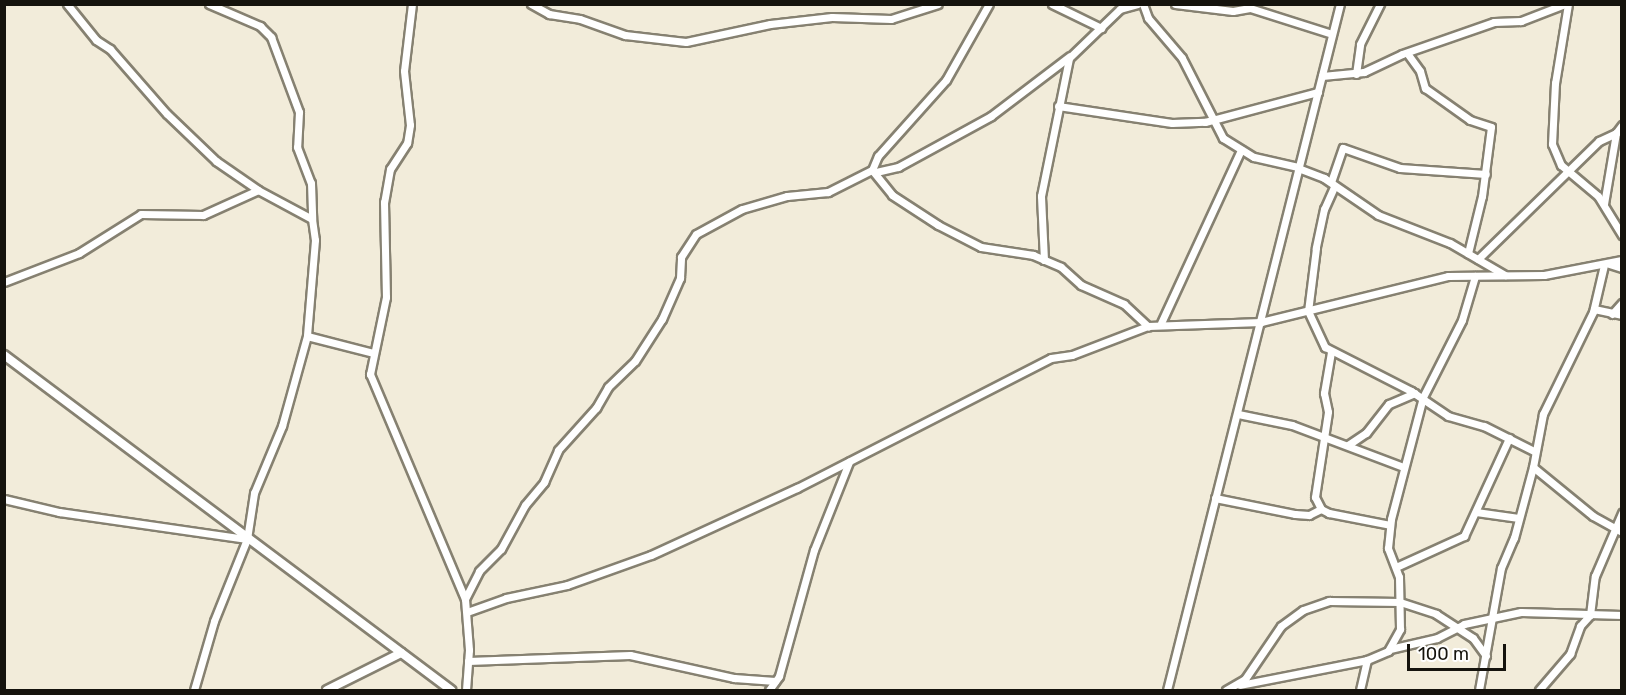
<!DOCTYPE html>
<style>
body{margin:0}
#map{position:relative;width:1626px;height:695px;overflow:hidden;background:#f2ecda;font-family:Rubik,sans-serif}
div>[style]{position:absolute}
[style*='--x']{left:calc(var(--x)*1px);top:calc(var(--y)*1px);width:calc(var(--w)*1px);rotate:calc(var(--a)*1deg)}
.roads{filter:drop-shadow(2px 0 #868171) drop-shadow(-2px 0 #868171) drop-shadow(0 2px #868171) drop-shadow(0 -2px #868171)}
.minor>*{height:7px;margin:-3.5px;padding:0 3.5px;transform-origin:3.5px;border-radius:3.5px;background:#fff}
.tertiary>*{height:8px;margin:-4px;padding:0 4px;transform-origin:4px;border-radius:4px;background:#fff}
span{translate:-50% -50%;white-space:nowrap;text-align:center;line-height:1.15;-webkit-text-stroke:5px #fff;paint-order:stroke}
.frame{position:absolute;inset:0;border:6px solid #15130d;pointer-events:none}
.scale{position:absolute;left:1407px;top:644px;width:99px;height:27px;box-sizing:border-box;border:3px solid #15130d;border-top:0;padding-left:8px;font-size:18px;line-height:21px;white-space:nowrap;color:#15130d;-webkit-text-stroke:4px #fff;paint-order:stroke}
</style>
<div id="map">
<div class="roads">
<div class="minor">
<div style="--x:67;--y:4;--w:46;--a:51.1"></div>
<div style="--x:96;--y:40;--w:17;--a:33"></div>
<div style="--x:110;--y:49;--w:86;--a:48.8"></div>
<div style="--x:167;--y:114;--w:68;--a:43.8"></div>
<div style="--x:216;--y:161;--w:51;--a:34.6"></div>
<div style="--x:258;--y:190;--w:61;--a:28.2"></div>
<div style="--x:312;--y:219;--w:21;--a:82"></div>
<div style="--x:315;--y:240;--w:96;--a:94.8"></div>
<div style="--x:307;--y:336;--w:68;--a:14.4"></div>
<div style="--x:209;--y:4;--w:56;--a:23.3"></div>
<div style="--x:260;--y:26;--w:16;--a:45"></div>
<div style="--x:271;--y:37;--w:80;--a:69.5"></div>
<div style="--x:299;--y:112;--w:35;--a:93"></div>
<div style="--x:297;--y:147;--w:39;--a:69"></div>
<div style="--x:311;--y:183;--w:36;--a:88"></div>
<div style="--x:412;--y:4;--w:67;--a:96.8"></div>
<div style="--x:404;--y:71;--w:54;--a:83.7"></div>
<div style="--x:410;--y:125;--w:18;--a:99"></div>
<div style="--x:407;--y:143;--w:31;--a:123"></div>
<div style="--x:390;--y:169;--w:34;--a:100"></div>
<div style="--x:384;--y:202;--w:95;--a:88.8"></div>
<div style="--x:386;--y:297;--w:79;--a:101.7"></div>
<div style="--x:370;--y:374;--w:244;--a:67.1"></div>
<div style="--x:465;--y:599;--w:51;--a:85.5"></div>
<div style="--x:469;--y:650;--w:40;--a:94.3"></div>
<div style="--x:531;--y:4;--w:21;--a:29"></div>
<div style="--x:549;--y:14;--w:31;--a:9"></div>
<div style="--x:580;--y:19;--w:48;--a:19.6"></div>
<div style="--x:625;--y:35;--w:61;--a:6.5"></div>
<div style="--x:686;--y:42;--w:86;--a:-12.1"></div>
<div style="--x:770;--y:24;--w:62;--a:-6.4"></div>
<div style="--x:832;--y:17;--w:59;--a:1.9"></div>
<div style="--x:891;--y:19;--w:49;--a:-17.7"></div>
<div style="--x:1052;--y:4;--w:55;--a:26.1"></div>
<div style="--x:1143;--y:4;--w:15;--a:70"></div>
<div style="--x:1148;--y:18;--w:52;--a:49.6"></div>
<div style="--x:1182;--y:58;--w:90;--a:62.9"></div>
<div style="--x:1223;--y:138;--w:36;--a:32"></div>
<div style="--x:1254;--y:157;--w:45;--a:12.8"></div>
<div style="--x:1175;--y:4;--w:58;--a:6.9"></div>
<div style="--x:1233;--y:11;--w:17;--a:-10"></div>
<div style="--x:1250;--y:8;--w:86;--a:17.6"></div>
<div style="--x:1568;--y:4;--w:80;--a:99.3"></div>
<div style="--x:1555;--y:83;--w:61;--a:92.8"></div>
<div style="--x:1552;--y:144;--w:23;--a:67"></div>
<div style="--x:1561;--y:165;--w:48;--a:40"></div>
<div style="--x:1598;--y:196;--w:46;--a:58.4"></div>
<div style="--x:1407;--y:53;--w:22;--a:54"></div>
<div style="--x:1420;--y:71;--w:18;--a:74"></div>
<div style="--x:1425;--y:88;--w:55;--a:35.4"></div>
<div style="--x:1470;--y:120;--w:22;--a:18"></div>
<div style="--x:1491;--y:127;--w:70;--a:97.4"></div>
<div style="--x:1482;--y:196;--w:59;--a:103.8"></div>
<div style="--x:1356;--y:74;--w:30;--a:-82"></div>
<div style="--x:1360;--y:44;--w:45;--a:-63.4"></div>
<div style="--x:1322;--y:76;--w:42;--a:-5.4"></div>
<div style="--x:1364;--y:72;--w:42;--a:-25.3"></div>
<div style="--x:1402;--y:54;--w:97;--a:-19.2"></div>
<div style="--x:1494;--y:22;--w:27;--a:-2"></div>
<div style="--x:1521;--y:21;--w:47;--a:-21.1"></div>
<div style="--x:1058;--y:106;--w:115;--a:8.5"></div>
<div style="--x:1172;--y:123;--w:33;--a:-2"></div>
<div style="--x:1205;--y:122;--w:117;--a:-14.9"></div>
<div style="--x:1298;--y:168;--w:28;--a:21"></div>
<div style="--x:1324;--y:178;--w:65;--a:34.4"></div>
<div style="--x:1378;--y:215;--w:77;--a:21.3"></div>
<div style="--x:1450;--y:243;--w:64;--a:30.2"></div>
<div style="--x:872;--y:170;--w:32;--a:51"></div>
<div style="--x:892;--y:195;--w:55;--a:33.1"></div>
<div style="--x:938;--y:225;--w:48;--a:27.1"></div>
<div style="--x:981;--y:247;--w:53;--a:8.7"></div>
<div style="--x:1033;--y:255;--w:30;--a:23"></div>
<div style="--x:1061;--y:267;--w:27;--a:42"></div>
<div style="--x:1081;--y:285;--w:47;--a:23.8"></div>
<div style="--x:1124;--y:304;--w:33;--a:43"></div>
<div style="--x:872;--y:170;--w:15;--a:-67"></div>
<div style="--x:878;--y:156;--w:102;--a:-48.2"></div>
<div style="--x:946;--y:80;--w:87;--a:-60.5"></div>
<div style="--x:876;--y:172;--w:23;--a:-13"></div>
<div style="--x:898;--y:167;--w:106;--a:-28.7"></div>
<div style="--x:991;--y:116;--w:99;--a:-37.2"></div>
<div style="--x:1331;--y:182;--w:36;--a:-71"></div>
<div style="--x:1343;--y:148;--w:60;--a:19.3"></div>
<div style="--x:1400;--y:168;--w:86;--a:4"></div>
<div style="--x:1334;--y:187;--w:24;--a:114"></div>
<div style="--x:1324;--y:209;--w:40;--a:102"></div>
<div style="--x:1316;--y:248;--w:64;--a:97.2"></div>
<div style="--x:1308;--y:311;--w:40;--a:65"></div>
<div style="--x:1325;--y:347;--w:97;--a:27.1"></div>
<div style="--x:1411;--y:391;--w:45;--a:34"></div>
<div style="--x:1448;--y:416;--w:37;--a:16"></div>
<div style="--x:1484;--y:426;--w:56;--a:26.6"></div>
<div style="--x:1604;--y:204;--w:72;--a:-80.4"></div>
<div style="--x:1478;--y:259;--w:169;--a:-44.3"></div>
<div style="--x:1599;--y:141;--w:19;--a:-25"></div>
<div style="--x:1616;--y:133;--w:10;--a:-53"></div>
<div style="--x:1044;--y:260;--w:64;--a:-92.7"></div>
<div style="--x:1041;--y:196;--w:141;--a:-78.5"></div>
<div style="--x:1069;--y:58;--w:71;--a:-43.9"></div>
<div style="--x:1120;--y:9;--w:18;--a:-16"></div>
<div style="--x:1609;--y:264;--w:14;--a:17"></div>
<div style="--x:1604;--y:265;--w:48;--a:103.2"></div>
<div style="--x:1593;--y:312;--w:114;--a:116.1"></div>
<div style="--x:1543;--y:414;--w:54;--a:100.7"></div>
<div style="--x:1533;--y:467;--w:77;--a:39.2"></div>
<div style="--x:1593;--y:516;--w:33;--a:29"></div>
<div style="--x:4;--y:282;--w:80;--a:-21.1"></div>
<div style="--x:79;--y:253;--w:73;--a:-32.2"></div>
<div style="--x:141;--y:214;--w:62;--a:0.9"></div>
<div style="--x:203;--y:215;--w:60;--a:-24.4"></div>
<div style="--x:1594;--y:309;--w:29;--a:12"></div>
<div style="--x:1612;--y:314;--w:15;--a:-48"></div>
<div style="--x:1161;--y:323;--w:191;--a:-65.2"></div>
<div style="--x:1331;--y:352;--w:42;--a:99.7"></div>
<div style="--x:1324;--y:393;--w:19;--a:78"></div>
<div style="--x:1328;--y:412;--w:86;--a:98.7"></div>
<div style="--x:1315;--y:497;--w:13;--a:63"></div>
<div style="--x:1321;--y:509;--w:9;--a:27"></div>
<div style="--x:1329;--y:513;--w:62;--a:11.1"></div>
<div style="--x:1238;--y:414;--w:55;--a:11.5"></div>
<div style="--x:1292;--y:425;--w:119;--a:20.7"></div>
<div style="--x:1348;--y:445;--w:22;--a:-34"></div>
<div style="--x:1366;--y:433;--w:37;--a:-52"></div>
<div style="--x:1389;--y:404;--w:28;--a:-23"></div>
<div style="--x:1215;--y:498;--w:82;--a:11.3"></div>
<div style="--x:1295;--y:514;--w:14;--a:4"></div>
<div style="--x:1309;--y:515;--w:13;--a:-27"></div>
<div style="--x:4;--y:499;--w:57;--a:13.3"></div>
<div style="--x:59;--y:512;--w:190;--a:8.2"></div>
<div style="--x:1476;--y:512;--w:43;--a:7.9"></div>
<div style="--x:1396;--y:567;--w:75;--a:-24.5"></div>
<div style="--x:1464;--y:536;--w:108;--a:-65.3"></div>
<div style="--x:465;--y:599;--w:31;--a:-63"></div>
<div style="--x:479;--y:571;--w:31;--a:-45"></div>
<div style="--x:501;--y:549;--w:50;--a:-61.4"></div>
<div style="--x:525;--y:505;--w:30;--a:-50"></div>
<div style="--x:544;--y:482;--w:35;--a:-66"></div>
<div style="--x:558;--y:450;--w:57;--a:-47.9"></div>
<div style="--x:596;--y:408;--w:24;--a:-60"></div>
<div style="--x:608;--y:387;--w:37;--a:-44"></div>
<div style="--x:635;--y:361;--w:50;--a:-57.3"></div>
<div style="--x:662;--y:319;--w:45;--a:-66.3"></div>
<div style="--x:680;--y:278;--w:21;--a:-87"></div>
<div style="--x:681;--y:257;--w:27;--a:-57"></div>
<div style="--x:696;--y:234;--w:52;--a:-28.5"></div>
<div style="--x:742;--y:209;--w:47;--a:-16.1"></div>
<div style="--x:787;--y:196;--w:41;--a:-5.6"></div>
<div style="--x:828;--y:192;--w:49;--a:-26.6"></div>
<div style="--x:467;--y:612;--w:41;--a:-19.7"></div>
<div style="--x:506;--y:598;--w:62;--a:-12"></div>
<div style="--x:567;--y:585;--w:89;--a:-19.7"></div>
<div style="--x:651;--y:555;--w:161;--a:-24.7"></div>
<div style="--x:797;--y:488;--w:285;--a:-27.1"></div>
<div style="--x:1051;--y:358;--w:21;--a:-8"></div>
<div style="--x:1072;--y:355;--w:81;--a:-20.9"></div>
<div style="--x:1148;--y:326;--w:113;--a:-2"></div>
<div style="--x:1261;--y:322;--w:193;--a:-13.8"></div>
<div style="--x:1448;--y:276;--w:96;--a:-0.6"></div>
<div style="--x:1544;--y:275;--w:79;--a:-10.9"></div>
<div style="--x:1390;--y:649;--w:48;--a:-13.2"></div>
<div style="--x:1437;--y:638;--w:30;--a:-27"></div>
<div style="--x:1464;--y:624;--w:58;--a:-11.9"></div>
<div style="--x:1521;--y:612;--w:101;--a:1.7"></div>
<div style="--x:468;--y:661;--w:162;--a:-2.1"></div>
<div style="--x:630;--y:655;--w:107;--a:12.5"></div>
<div style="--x:734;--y:678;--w:41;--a:4.2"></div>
<div style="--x:1240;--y:685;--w:129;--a:-11.1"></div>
<div style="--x:194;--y:690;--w:72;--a:-73.8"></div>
<div style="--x:214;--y:621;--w:88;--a:-68.1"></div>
<div style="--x:247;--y:539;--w:47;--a:-81.3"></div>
<div style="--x:254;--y:493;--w:73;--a:-67.3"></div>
<div style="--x:282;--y:426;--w:93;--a:-74.5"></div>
<div style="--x:769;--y:690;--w:17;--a:-54"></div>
<div style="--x:779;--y:676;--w:131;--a:-74.5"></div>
<div style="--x:814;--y:550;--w:95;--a:-68.3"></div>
<div style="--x:1167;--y:690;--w:707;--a:-75.85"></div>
<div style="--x:1226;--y:690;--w:22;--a:-30"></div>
<div style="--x:1245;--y:679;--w:64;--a:-55.8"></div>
<div style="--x:1281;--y:626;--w:27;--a:-36"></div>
<div style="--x:1303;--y:610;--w:28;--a:-19"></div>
<div style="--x:1329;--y:601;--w:71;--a:0.8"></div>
<div style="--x:1400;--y:602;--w:38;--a:18"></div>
<div style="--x:1436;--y:614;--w:44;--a:33"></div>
<div style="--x:1473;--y:638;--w:22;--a:54"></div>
<div style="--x:1360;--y:690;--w:31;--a:-77"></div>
<div style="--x:1367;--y:660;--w:23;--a:-23"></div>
<div style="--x:1388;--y:651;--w:25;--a:-61"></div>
<div style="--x:1400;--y:629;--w:52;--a:-91.1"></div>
<div style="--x:1399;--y:577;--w:31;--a:-111"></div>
<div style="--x:1388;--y:548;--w:29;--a:-84"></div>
<div style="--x:1391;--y:519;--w:126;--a:-75.3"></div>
<div style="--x:1423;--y:397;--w:86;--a:-63.1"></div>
<div style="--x:1462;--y:320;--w:46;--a:-73.5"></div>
<div style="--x:1479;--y:690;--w:124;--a:-79.8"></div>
<div style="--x:1501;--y:568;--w:33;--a:-67"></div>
<div style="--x:1514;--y:538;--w:73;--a:-75"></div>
<div style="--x:1539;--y:690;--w:48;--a:-49.3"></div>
<div style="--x:1570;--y:654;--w:30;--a:-70"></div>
<div style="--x:1580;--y:626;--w:15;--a:-48"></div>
<div style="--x:1590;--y:615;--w:39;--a:-83"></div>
<div style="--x:1595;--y:576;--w:69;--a:-66.8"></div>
</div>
<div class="tertiary">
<div style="--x:4;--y:355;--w:559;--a:36.85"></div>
<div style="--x:327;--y:690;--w:83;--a:-26.6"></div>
</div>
</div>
<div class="frame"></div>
<div class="scale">100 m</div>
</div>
